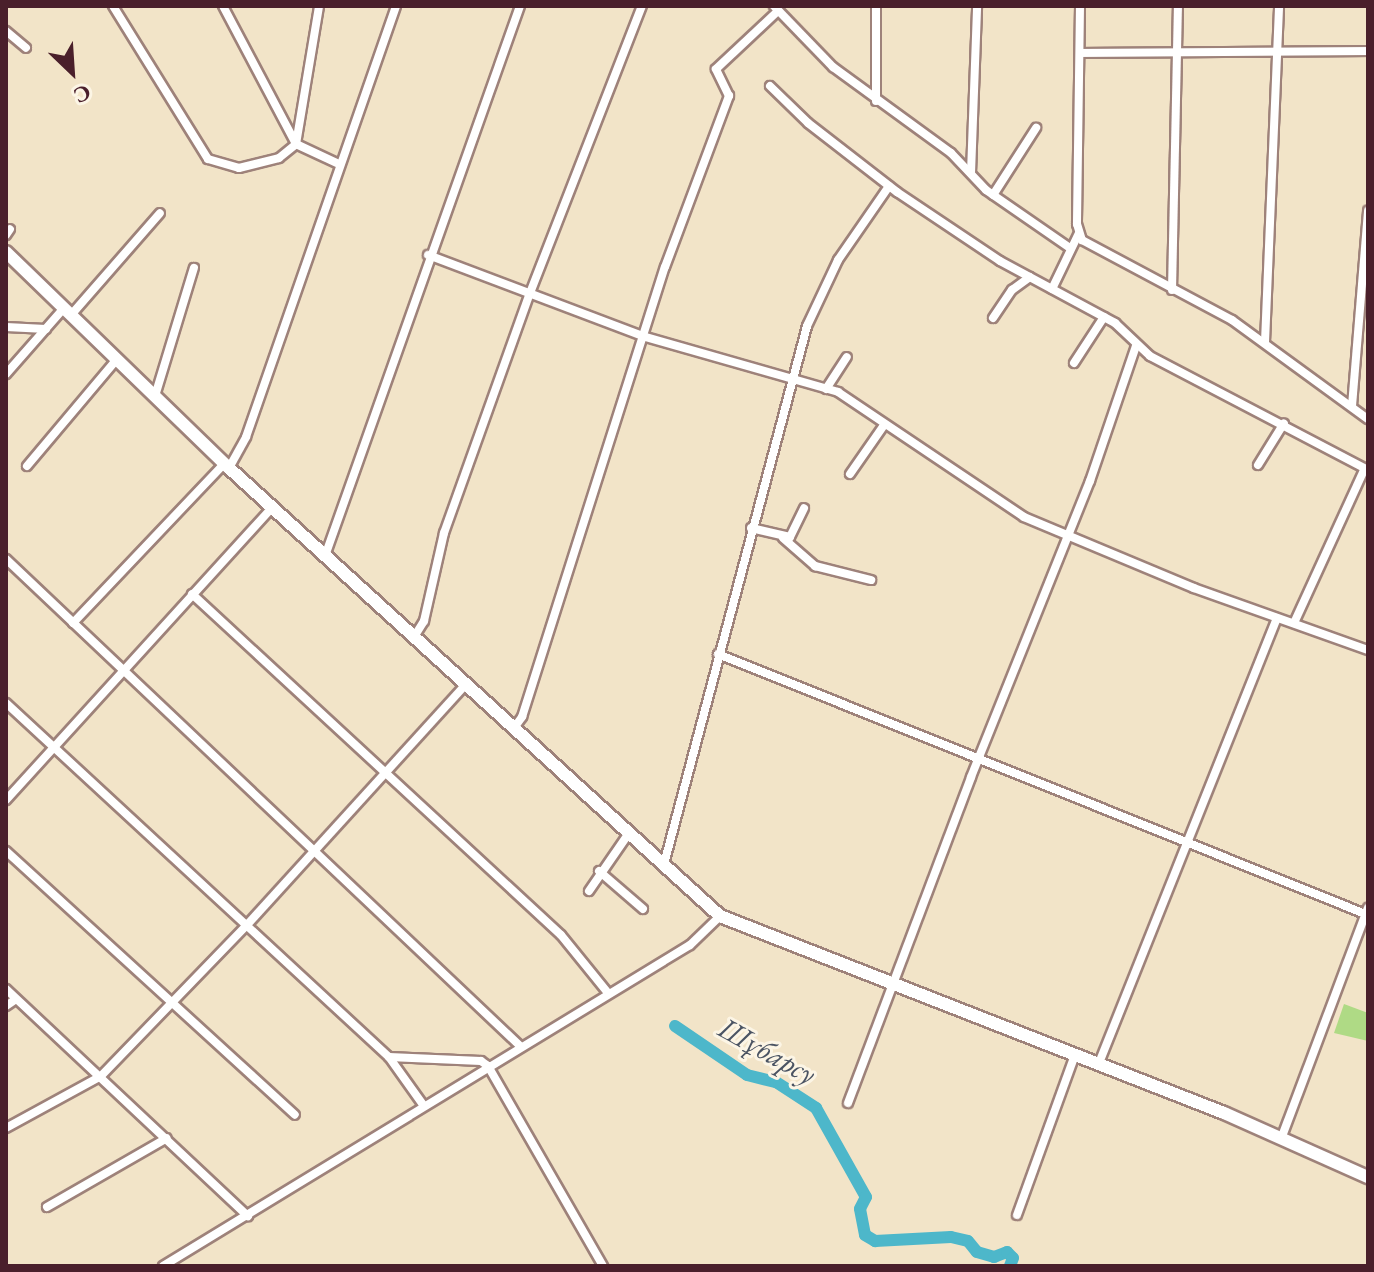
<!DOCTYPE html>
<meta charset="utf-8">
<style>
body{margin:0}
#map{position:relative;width:1374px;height:1272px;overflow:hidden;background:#f2e4c8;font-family:"EB Garamond",serif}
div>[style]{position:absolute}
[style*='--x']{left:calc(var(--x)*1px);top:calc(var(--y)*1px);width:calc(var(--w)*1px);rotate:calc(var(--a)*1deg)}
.green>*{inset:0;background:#afda85}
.river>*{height:12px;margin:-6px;padding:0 6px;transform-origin:6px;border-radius:6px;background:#4db7ca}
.roads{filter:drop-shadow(2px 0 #9e827a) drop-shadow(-2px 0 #9e827a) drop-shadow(0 2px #9e827a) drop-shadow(0 -2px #9e827a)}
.street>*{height:8px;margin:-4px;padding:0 4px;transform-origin:4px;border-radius:4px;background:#fff}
.secondary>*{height:12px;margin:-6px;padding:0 6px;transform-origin:6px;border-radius:6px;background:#fff}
span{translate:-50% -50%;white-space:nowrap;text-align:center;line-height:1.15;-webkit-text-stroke:6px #fcf5e5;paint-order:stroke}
.water-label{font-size:30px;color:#4b5463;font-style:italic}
.frame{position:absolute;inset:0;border:8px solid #4a1f2b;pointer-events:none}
.north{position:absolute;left:32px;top:32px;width:80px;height:80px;-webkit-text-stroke:6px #fcf5e5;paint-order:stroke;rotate:155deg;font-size:22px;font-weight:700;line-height:32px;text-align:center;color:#4a1f2b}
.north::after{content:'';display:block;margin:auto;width:28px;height:36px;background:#4a1f2b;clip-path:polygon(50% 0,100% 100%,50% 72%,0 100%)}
</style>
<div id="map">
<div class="green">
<div style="clip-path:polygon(1344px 1004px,1368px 1013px,1368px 1041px,1334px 1033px)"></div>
</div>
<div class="river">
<div style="--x:675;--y:1026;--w:87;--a:34.2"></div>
<div style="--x:747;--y:1075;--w:30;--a:14"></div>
<div style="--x:776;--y:1082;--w:48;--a:33"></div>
<div style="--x:816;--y:1108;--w:102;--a:60.7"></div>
<div style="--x:866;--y:1197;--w:13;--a:117"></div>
<div style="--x:860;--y:1209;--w:26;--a:79"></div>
<div style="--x:865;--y:1235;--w:12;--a:31"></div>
<div style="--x:875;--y:1241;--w:76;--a:-3"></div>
<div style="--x:951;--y:1237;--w:17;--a:13"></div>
<div style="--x:968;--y:1241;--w:14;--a:51"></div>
<div style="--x:977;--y:1252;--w:18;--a:16"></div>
<div style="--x:994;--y:1257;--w:14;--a:-21"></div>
<div style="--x:1007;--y:1252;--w:8;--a:45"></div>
<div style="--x:1013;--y:1258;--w:9;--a:111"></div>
</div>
<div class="roads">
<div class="street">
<div style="--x:113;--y:6;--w:180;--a:58.2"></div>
<div style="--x:208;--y:159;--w:32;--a:16"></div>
<div style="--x:239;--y:168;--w:41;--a:-14"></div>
<div style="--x:279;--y:158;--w:22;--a:-39"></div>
<div style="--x:296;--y:144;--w:140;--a:-80.5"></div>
<div style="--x:223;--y:6;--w:156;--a:62.1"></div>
<div style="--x:296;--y:144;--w:47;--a:24.9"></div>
<div style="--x:774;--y:6;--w:85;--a:46"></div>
<div style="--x:833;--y:67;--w:146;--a:36.1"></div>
<div style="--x:951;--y:153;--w:51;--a:46.6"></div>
<div style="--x:986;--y:190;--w:102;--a:34.6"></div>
<div style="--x:1080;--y:6;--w:218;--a:90.8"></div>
<div style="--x:1077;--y:224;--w:17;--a:73"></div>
<div style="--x:1082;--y:240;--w:170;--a:28.1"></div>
<div style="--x:1232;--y:320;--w:168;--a:36.1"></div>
<div style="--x:6;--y:31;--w:26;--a:40"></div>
<div style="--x:1080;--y:53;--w:288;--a:-0.4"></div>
<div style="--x:770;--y:86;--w:53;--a:44.2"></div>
<div style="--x:808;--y:123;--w:113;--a:37.8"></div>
<div style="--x:897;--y:192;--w:124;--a:33.8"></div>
<div style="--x:1000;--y:261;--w:131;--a:28.3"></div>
<div style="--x:1115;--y:323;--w:48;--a:43.3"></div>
<div style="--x:1150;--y:356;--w:246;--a:27.6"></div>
<div style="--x:876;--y:101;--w:95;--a:-90"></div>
<div style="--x:971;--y:173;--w:167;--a:-87.9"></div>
<div style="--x:993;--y:195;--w:80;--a:-57.3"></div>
<div style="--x:6;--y:235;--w:7;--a:-56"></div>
<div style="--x:428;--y:255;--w:229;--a:20.7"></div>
<div style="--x:642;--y:336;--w:204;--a:15.9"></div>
<div style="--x:838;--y:392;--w:224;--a:33.9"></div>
<div style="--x:1024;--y:517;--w:184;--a:22.7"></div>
<div style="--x:1194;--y:588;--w:185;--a:19.6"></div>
<div style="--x:1052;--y:289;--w:62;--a:-64.3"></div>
<div style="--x:1172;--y:290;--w:284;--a:-88.8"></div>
<div style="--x:71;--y:315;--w:135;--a:-48.9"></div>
<div style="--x:993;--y:318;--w:34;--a:-56"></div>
<div style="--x:1012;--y:290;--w:22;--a:-36"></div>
<div style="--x:6;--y:327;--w:40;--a:2.9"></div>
<div style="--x:1265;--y:342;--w:336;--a:-87.6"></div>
<div style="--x:1074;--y:363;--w:55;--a:-56.9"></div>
<div style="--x:6;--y:374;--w:88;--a:-48.7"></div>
<div style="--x:826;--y:389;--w:38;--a:-57"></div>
<div style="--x:155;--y:396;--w:134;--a:-73.1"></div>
<div style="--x:1352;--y:406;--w:196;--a:-85.3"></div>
<div style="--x:1258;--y:465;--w:49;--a:-58.2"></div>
<div style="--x:27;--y:466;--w:140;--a:-49.9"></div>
<div style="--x:229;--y:468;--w:35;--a:-61"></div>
<div style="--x:246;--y:437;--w:456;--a:-70.8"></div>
<div style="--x:850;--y:474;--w:60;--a:-55.2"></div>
<div style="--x:751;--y:528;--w:40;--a:13"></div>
<div style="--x:790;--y:537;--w:32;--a:-64"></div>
<div style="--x:783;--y:538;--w:43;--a:41.2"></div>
<div style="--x:815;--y:566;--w:58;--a:14"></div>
<div style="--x:325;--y:556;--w:584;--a:-70.48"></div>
<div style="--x:6;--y:559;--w:708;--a:43.45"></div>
<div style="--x:192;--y:594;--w:502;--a:42.74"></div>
<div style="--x:561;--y:935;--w:75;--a:51"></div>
<div style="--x:73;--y:623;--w:221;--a:-46.5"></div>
<div style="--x:1294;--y:623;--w:168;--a:-65.4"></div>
<div style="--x:414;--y:637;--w:19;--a:-58"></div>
<div style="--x:424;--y:621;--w:90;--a:-77.2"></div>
<div style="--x:444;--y:533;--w:255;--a:-70.3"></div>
<div style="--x:530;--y:293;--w:308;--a:-68.7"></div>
<div style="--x:718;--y:654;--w:700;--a:21.88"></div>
<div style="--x:6;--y:703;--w:522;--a:42.75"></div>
<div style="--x:389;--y:1057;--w:60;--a:54.5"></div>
<div style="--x:514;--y:728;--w:14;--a:-54"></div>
<div style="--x:522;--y:717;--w:472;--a:-72.4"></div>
<div style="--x:665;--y:267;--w:183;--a:-69.5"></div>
<div style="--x:729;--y:96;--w:30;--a:-116"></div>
<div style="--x:716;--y:69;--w:85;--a:-43.1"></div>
<div style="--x:6;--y:800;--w:396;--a:-47.7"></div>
<div style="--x:6;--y:851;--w:391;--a:42.4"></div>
<div style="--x:664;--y:864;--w:557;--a:-75.11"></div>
<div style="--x:807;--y:326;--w:73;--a:-64.8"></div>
<div style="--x:838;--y:260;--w:90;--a:-55.4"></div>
<div style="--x:599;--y:871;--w:58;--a:40.8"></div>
<div style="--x:589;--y:891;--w:70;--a:-55.4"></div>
<div style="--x:6;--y:989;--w:332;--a:43.2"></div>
<div style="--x:6;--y:1006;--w:12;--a:-35"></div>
<div style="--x:389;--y:1057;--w:92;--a:2.5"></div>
<div style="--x:481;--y:1061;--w:9;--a:36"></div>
<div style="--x:488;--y:1066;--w:231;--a:60.1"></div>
<div style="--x:1099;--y:1063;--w:479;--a:-68.2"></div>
<div style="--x:848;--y:1103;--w:348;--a:-69.3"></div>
<div style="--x:971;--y:777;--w:319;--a:-68.1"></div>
<div style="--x:1090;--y:481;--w:143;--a:-71.2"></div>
<div style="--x:6;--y:1128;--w:108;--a:-28.7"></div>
<div style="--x:101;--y:1076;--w:209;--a:-46"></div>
<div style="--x:246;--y:926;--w:326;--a:-47.7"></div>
<div style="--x:1281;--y:1139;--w:247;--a:-69.4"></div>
<div style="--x:47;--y:1207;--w:138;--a:-29.9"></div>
<div style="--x:1017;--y:1215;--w:170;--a:-70.1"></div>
<div style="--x:163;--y:1266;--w:617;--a:-31.35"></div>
<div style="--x:690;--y:945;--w:42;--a:-44"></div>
</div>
<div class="secondary">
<div style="--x:6;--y:252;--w:310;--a:44.1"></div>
<div style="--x:229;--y:468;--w:665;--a:42.38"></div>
<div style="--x:720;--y:916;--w:541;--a:21.35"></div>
<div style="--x:1224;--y:1113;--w:158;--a:24"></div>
</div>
</div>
<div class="water-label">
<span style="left:767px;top:1051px;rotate:29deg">Шұбарсу</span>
</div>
<div class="frame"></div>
<div class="north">С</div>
</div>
